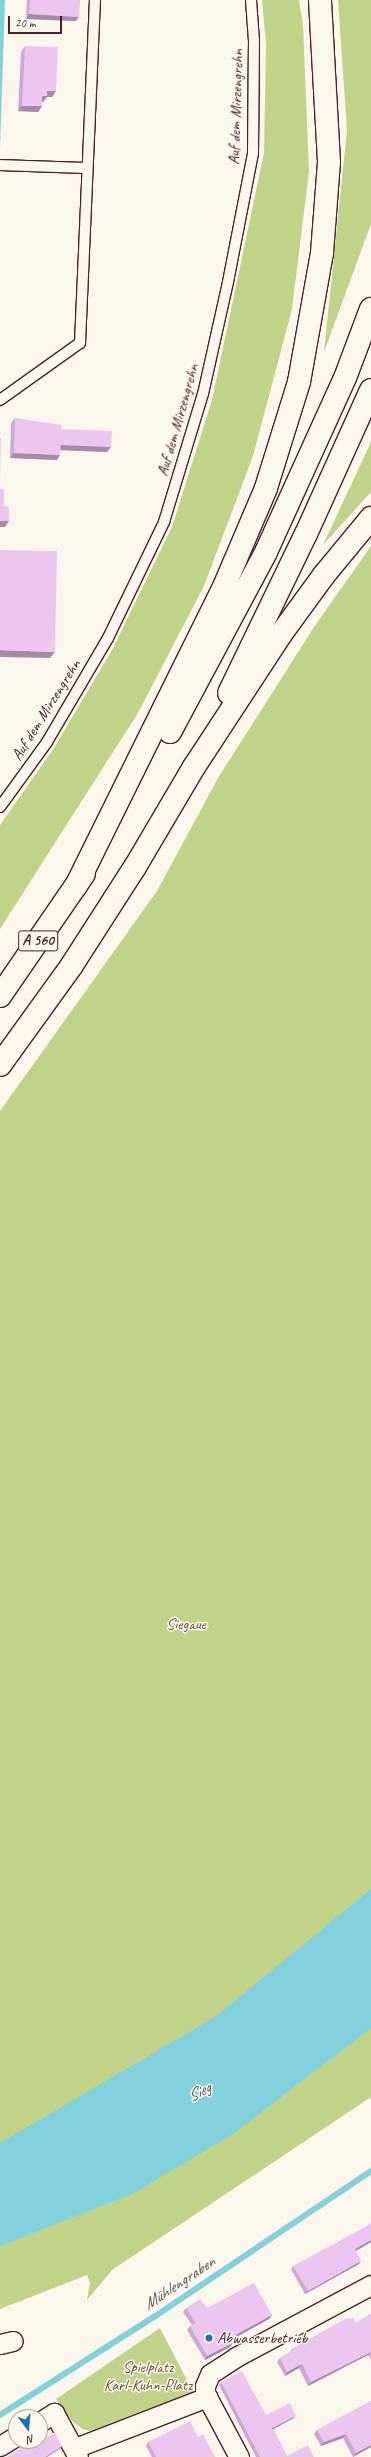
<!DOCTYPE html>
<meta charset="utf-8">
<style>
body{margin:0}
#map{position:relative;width:371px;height:2457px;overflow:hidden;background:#fbf7ec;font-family:Caveat,sans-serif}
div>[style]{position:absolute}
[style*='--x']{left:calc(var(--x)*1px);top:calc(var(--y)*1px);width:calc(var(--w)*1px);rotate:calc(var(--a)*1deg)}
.green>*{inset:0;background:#c0d389}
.water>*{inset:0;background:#81d2dc}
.stream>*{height:5.5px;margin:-2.75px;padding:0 2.75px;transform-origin:2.75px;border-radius:2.75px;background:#81d2dc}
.roads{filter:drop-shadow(1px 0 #4a1f2b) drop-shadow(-1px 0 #4a1f2b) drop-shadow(0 1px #4a1f2b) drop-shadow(0 -1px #4a1f2b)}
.service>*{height:10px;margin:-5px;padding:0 5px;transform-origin:5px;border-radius:5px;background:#fbf7ec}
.minor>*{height:19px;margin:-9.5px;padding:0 9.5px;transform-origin:9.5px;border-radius:9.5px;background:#fbf7ec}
.motorway>*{height:22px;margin:-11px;padding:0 11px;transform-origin:11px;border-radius:11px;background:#fbf7ec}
.wall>*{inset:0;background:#cbaace}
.shaded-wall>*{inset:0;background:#a58ba8}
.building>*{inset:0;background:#ecc6f0}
.dots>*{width:11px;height:11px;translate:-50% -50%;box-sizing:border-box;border:2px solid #fbf7ec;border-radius:50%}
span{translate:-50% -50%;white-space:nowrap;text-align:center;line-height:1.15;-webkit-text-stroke:3px #fbf7ec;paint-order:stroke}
.shield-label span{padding:1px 3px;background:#fbf7ec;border:1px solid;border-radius:3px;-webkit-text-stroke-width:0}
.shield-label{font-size:15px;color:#4a1f2b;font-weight:700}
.street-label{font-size:16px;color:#4a1f2b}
.park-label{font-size:16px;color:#684c42}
.poi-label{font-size:16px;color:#4a1f2b}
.left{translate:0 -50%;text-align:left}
.water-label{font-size:17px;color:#5a5560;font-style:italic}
.north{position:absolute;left:8px;top:2409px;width:40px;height:40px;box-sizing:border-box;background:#fbf7ec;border:1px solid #b4a19f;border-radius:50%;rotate:164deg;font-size:11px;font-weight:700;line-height:16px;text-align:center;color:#4a1f2b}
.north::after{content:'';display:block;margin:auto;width:14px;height:18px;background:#1f6fb2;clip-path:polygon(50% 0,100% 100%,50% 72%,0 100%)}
.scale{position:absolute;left:8px;top:16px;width:54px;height:18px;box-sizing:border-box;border:2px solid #4a1f2b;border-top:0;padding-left:5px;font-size:12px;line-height:14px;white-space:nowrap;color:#4a1f2b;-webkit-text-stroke:3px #fbf7ec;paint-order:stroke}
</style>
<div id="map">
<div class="green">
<div style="clip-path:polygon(262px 0,299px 0,303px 25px,309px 171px,292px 309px,253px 456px,204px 586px,138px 713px,0 929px,0 825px,54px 748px,112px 650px,172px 527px,212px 400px,264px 153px,266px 44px)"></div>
<div style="clip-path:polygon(338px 0,371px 0,371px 224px,324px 352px,347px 130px)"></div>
<div style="clip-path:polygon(371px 442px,371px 492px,323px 545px)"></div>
<div style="clip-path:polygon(371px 546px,371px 2097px,112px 2270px,87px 2300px,90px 2283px,87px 2275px,0 2309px,0 1111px,157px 891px,218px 778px,314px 627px)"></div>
<div style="clip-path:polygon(160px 2328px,193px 2392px,90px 2431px,83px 2429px,72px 2421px,56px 2399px)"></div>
</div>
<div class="water">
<div style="clip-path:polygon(0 0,5px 0,0 148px)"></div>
<div style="clip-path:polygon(371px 1889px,371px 2028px,233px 2134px,132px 2194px,0 2246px,0 2143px,215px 2017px)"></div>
</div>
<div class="stream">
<div style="--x:0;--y:2415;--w:183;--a:-32.5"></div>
<div style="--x:154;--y:2317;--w:262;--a:-33.9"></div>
</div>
<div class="roads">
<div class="service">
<div style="--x:0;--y:165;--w:87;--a:2"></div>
<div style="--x:0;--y:400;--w:98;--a:-35.5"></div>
<div style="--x:80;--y:343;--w:343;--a:-87.5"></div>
<div style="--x:0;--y:807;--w:80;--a:-54.1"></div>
<div style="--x:47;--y:742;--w:121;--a:-59.6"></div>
<div style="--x:108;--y:638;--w:129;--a:-64.2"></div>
<div style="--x:164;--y:522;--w:134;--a:-73.1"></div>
<div style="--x:203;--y:394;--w:115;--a:-77.4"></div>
<div style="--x:228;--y:282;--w:131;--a:-79"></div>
<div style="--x:253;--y:153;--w:112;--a:-89.5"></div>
<div style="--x:254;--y:41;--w:41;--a:-94.2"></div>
</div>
<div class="minor">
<div style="--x:0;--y:2344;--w:13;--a:-13"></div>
<div style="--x:40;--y:2422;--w:17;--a:-33"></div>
<div style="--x:54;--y:2413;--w:50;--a:61.4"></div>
<div style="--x:0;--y:2446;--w:19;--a:-32"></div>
<div style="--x:75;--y:2448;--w:142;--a:-21.1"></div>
<div style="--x:239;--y:2457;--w:72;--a:-118"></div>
<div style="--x:205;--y:2393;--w:7;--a:-90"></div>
<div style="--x:205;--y:2386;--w:13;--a:-67"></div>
<div style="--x:210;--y:2374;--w:31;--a:-33"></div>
<div style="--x:236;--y:2357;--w:153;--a:-28.1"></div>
</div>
<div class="motorway">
<div style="--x:229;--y:693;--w:177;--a:-64.2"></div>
<div style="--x:306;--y:534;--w:158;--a:-65.7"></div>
<div style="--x:170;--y:732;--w:204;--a:-61.9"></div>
<div style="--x:266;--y:552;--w:191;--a:-65.6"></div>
<div style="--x:345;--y:378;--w:74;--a:-69.4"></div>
<div style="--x:76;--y:886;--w:331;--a:-63.7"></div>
<div style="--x:223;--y:589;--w:110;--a:-66.9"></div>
<div style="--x:266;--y:488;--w:111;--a:-72.7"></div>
<div style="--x:299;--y:382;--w:131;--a:-79.9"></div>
<div style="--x:322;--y:253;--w:91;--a:-85.6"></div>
<div style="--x:329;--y:162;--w:162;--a:-93.2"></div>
<div style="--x:0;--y:996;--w:148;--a:-55.5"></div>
<div style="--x:0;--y:1065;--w:123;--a:-54.2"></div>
<div style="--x:72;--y:965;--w:117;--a:-57.3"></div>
<div style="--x:135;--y:867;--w:116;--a:-59.5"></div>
<div style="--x:194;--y:767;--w:159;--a:-56.8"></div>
<div style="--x:281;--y:634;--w:73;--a:-53.9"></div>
<div style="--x:324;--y:575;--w:74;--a:-50.5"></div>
</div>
</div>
<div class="wall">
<div style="clip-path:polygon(27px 0,80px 0,76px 21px,26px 19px)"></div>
<div style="clip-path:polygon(25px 46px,56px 91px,52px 97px,47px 97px,43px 102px,42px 102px,42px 106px,38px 112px,18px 111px,21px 52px)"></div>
<div style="clip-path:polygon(15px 418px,61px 429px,111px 447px,107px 452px,60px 450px,57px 460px,10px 458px,11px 423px)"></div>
<div style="clip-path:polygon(371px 2242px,356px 2251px,359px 2264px,305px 2294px,291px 2269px,293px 2266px)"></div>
<div style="clip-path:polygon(186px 2308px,207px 2308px,272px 2315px,269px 2319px,231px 2340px,230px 2347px,205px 2360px,187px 2330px,190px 2326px,192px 2325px,183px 2312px)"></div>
<div style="clip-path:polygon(371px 2314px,371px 2360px,368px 2355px,308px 2386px,299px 2368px,285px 2376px,277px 2362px,280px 2358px,290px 2352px,293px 2348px,356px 2323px)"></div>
<div style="clip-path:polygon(221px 2382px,266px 2415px,294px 2418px,273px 2429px,287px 2456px,314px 2457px,256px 2457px,219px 2385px)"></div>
<div style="clip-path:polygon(371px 2401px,371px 2447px,353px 2457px,343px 2438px,321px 2446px,314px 2434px,317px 2430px)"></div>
<div style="clip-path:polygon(198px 2437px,215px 2457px,152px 2457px,146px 2446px,148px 2442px)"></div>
</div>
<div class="shaded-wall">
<div style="clip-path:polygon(29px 14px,79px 17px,76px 21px,26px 19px)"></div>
<div style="clip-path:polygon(47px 91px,56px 91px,52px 97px,47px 97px,43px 102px,38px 102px,42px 96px)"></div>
<div style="clip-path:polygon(22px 106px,42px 106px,38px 112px,18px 111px)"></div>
<div style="clip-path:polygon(61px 445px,111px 447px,107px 452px,57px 450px)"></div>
<div style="clip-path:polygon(14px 453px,60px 455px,57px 460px,10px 458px)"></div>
<div style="clip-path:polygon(0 521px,9px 521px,5px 527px,0 527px)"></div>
<div style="clip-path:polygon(0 650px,55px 652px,50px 658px,0 657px)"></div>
<div style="clip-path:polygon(371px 2240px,371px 2242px,352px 2253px,355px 2249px)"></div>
<div style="clip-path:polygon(361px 2261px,359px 2264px,305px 2294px,308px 2291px)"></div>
<div style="clip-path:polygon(272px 2315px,269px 2319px,227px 2342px,230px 2338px)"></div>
<div style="clip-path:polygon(233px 2343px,230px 2347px,205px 2360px,207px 2356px)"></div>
<div style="clip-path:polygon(371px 2352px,368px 2355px,308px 2386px,311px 2382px)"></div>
<div style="clip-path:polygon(302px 2364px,299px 2368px,285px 2376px,287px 2372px)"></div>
<div style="clip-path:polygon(296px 2416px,294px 2418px,270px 2431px,272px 2428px)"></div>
<div style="clip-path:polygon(346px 2434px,343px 2438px,321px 2446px,324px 2442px)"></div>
<div style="clip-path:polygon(371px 2445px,371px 2447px,353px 2457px,356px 2453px)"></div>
<div style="clip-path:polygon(62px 2446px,61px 2448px,47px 2457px,45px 2457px)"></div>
</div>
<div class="building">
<div style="clip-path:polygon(30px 0,80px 0,79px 17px,29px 14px)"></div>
<div style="clip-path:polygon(25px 46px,58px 47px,56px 91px,47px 91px,47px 96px,42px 96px,42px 106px,22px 106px)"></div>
<div style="clip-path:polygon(15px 418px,62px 425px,61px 429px,112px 431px,111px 447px,61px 445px,60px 455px,14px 453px)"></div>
<div style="clip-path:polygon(0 438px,1px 439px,0 481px)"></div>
<div style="clip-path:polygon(0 489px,4px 489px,4px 506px,9px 507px,9px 521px,0 521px)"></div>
<div style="clip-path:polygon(0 550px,57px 551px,55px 652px,0 650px)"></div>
<div style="clip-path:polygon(371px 2223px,371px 2240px,355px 2249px,361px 2261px,308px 2291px,293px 2266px,365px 2227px)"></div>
<div style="clip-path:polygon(254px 2283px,272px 2315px,230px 2338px,233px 2343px,207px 2356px,190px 2326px,196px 2323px,186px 2308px,200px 2299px,207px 2308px)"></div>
<div style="clip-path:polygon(371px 2314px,371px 2352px,311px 2382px,302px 2364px,287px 2372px,280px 2358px,294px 2350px,293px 2348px,345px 2319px,353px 2318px,356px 2323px)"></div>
<div style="clip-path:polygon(242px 2371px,266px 2415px,290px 2403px,296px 2416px,272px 2428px,287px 2456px,308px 2445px,314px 2457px,260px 2457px,221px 2382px)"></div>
<div style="clip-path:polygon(371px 2401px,371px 2445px,356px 2453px,346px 2434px,324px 2442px,317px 2430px)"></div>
<div style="clip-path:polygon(190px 2421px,198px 2437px,203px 2434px,215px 2457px,156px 2457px,148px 2442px)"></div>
<div style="clip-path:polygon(55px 2432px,62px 2446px,45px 2457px,7px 2457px,32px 2441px,40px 2441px,40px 2437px,42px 2440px)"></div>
</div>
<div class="dots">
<div style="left:209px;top:2338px;background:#1f6fb2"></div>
</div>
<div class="shield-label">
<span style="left:38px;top:941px">A 560</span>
</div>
<div class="street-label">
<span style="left:236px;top:107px;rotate:-88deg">Auf dem Mirzengrehn</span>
<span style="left:178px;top:420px;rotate:-74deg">Auf dem Mirzengrehn</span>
<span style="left:46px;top:710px;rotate:-58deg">Auf dem Mirzengrehn</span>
</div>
<div class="park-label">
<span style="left:186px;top:1624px">Siegaue</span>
<span style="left:148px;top:2376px">Spielplatz<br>Karl-Kuhn-Platz</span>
</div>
<div class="poi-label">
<span class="left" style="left:217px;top:2338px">Abwasserbetrieb</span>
</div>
<div class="water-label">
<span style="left:199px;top:2092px;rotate:-27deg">Sieg</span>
<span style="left:179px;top:2283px;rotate:-34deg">Mühlengraben</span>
</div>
<div class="north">N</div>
<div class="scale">20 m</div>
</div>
